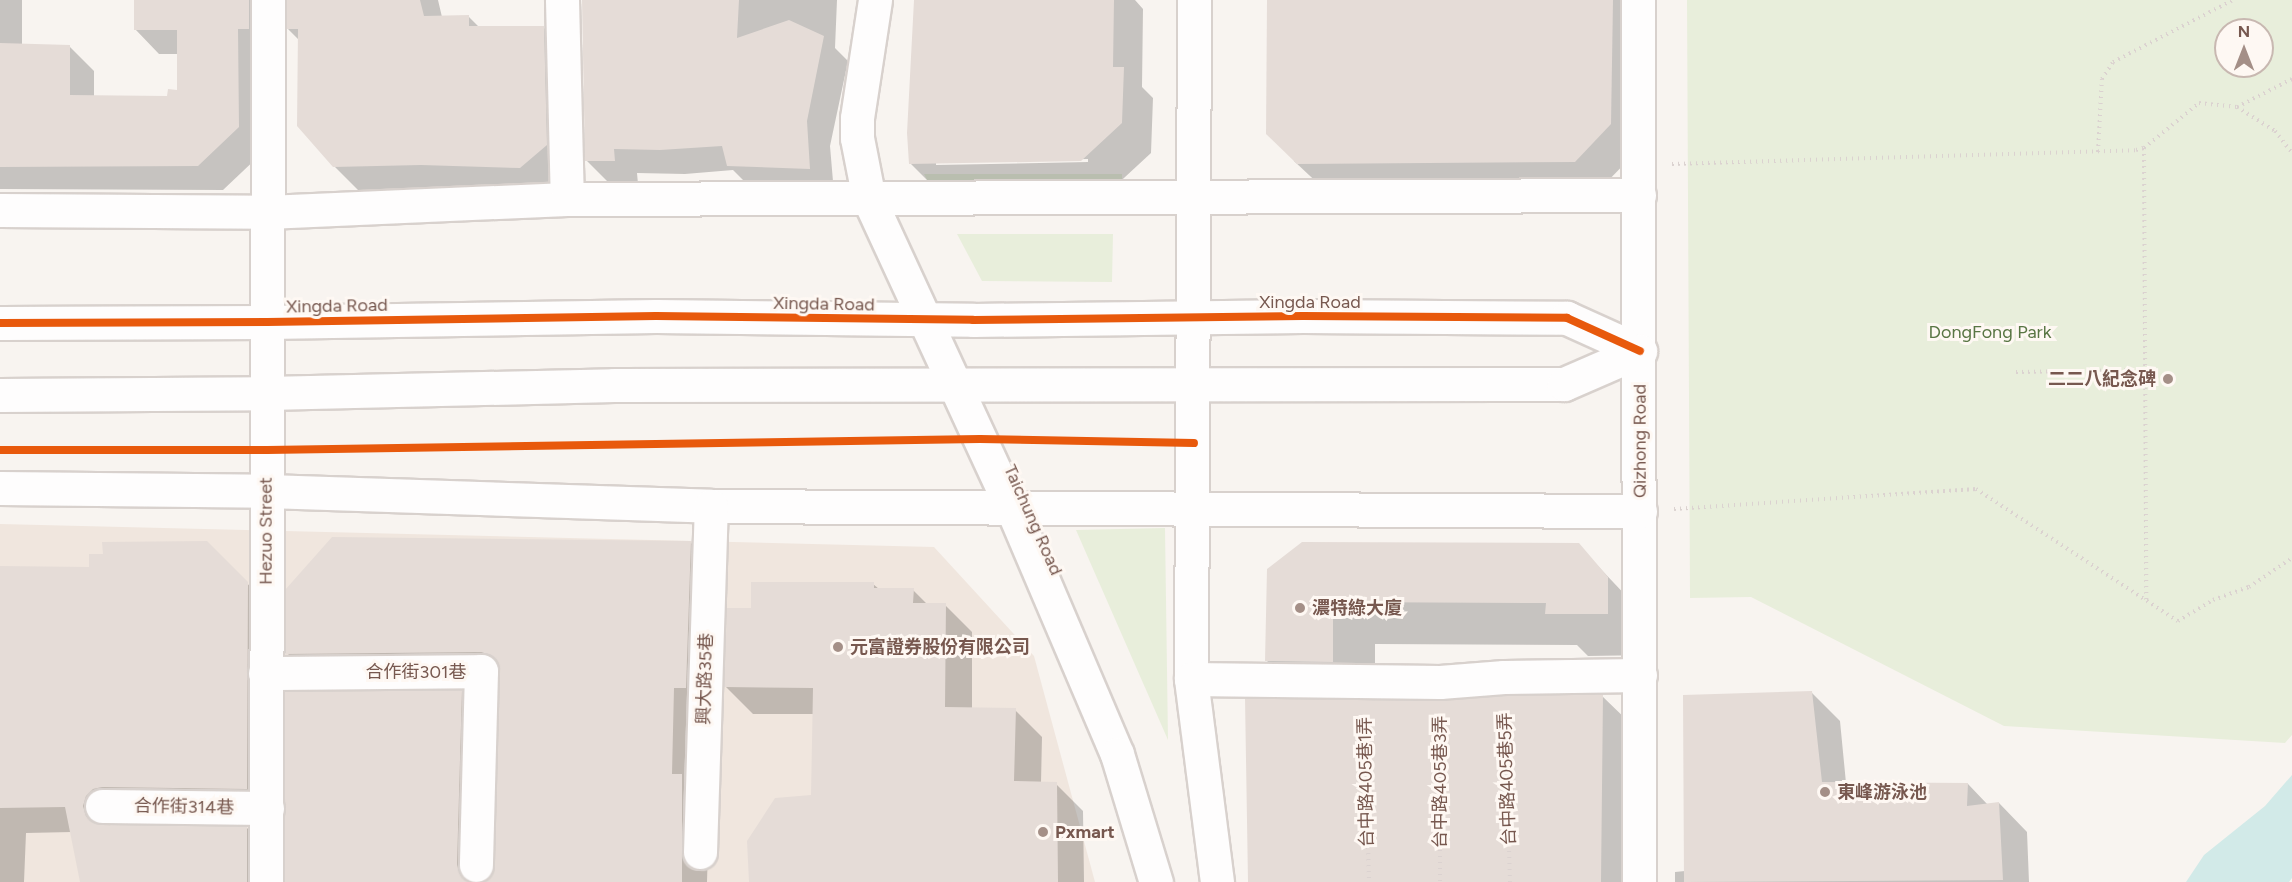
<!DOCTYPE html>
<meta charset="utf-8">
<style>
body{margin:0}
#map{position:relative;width:2292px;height:882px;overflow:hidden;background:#f8f4f0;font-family:Figtree,"Noto Sans TC",sans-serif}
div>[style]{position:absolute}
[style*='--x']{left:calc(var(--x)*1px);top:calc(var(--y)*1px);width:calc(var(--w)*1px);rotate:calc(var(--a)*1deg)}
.residential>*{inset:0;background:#f0e6de}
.green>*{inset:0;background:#e8eedb}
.water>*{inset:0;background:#d2eae8}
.shadow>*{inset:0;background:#0003}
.building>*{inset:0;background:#e5dcd7}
.path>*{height:4px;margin-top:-2px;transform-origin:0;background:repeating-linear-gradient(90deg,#dbd2d0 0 1.5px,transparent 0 6px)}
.roads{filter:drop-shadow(2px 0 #d8d1cd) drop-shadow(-2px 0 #d8d1cd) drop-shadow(0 2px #d8d1cd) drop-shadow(0 -2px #d8d1cd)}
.minor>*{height:33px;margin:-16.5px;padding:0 16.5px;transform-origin:16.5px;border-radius:16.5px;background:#fefdfd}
.cycleway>*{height:8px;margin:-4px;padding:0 4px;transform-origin:4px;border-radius:4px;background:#e8590c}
.dots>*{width:16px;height:16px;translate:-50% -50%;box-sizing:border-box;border:3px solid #fef8f3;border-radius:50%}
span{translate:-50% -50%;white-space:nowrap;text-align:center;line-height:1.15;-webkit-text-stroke:6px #fef8f3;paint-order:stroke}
.street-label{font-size:18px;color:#77584f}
.park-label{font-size:18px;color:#597644}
.poi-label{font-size:18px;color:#77584f;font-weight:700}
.right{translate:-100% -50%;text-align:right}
.left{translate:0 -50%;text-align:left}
.north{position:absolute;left:2214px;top:18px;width:60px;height:60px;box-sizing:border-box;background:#fef8f3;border:2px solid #c8b8b1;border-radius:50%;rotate:0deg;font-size:16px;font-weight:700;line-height:24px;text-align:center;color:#77584f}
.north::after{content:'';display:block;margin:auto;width:21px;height:27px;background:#a48f87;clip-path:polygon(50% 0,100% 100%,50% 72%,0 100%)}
</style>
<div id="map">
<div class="residential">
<div style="clip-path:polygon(0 524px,934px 547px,1034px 656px,1095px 882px,0 882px)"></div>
</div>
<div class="green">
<div style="clip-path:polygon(evenodd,1687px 0,2292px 0,2292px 735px,2285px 743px,2004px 726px,1751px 597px,1690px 598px,1687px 0,2226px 30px,2262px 30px,2262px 66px,2226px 66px,2226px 30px)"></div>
<div style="clip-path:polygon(924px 174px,1122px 174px,1122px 200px,936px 198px)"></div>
<div style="clip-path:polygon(957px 234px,1113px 234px,1112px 282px,982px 281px)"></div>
<div style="clip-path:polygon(1165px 528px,1168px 740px,1076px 530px)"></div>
</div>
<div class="water">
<div style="clip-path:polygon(2292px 775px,2292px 878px,2289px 882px,2186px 882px,2204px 855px,2265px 806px)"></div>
</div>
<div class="shadow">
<div style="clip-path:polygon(0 0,22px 0,22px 45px,69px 46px,94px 71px,94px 97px,168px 98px,179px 91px,179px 54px,159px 54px,135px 29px,135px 0,438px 0,442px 17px,469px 17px,479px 27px,543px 27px,568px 52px,571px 170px,545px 191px,446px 189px,359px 191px,334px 166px,299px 40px,288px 29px,287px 7px,284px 7px,263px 152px,223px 190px,0 189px)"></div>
<div style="clip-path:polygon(584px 0,837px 0,835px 48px,848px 61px,830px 146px,834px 193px,753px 190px,733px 170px,685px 174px,637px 173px,638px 184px,610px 184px,586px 160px)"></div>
<div style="clip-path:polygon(evenodd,930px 0,1135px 0,1143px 9px,1142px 87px,1153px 98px,1151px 153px,1111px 190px,940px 193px,910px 163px,930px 0,1088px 159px,1088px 162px,936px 165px,936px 162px,1088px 159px)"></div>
<div style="clip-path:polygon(1267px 0,1638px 0,1637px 151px,1601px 188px,1325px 190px,1294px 161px)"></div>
<div style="clip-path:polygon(207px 542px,273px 610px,273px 814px,112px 822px,110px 826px,247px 828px,273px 854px,273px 882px,81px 882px,72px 832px,26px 833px,24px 882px,0 882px,0 567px,90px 569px)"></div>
<div style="clip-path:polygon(690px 542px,716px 568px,707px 882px,487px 882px,493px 876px,496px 866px,501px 678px,313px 679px,287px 653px)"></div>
<div style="clip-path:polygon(1578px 545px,1649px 620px,1650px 655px,1588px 656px,1577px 645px,1375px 644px,1375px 701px,1440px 702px,1602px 696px,1631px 724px,1629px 882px,1250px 882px,1307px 701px,1267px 661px,1268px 570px)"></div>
<div style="clip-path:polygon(873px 584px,879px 589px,913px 590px,928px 605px,945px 605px,972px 632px,972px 709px,1015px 710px,1042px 737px,1041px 783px,1056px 784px,1083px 811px,1084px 882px,750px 882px,813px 796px,814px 714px,753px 714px,726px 687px,752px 609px)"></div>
<div style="clip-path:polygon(461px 691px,487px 717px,483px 882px,286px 882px)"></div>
<div style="clip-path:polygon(1811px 692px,1840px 721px,1846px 783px,1968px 784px,1988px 805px,1999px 803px,2027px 832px,2029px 882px,1675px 882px,1675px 872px,1685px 871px)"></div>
</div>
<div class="building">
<div style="clip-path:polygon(134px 0,249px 0,249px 29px,238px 29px,239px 127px,198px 166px,0 167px,0 43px,70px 45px,70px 95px,167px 96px,168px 89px,177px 90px,177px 30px,134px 30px)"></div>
<div style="clip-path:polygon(287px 0,420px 0,424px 16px,469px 15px,469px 26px,544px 26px,547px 145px,520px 168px,421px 165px,333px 167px,297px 126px,298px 29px,287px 29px)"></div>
<div style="clip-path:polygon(582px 0,739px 0,737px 38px,789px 20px,824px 36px,807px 121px,810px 169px,727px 166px,722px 146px,660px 150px,614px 149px,615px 161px,585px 161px)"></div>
<div style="clip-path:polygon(914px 0,1114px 0,1113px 67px,1124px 67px,1122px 123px,1081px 161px,909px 164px,907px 133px)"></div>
<div style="clip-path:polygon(1267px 0,1613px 0,1611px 124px,1575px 162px,1297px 164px,1266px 134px)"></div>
<div style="clip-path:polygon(332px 537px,691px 541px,686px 688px,674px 688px,672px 774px,682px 774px,682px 882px,483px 882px,492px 875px,495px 865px,500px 671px,498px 662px,491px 655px,481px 652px,285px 654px,285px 590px)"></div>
<div style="clip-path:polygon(207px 541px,248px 582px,247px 789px,102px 787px,93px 789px,86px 796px,83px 806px,86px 816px,92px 822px,102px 825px,247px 827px,247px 882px,80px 882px,65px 807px,0 808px,0 566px,89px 567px,89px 554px,103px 554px,102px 542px)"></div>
<div style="clip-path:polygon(1302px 542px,1579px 543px,1608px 577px,1608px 614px,1545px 614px,1546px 603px,1333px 602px,1333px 662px,1265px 661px,1267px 569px)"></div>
<div style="clip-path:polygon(751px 582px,874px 582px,874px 588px,914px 588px,913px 603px,946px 603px,945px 707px,1016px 708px,1014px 781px,1057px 782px,1058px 882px,749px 882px,747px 841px,775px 798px,811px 795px,813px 688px,724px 687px,727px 608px,751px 608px)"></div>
<div style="clip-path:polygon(462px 690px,457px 865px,460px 874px,469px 882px,285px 882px,285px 692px)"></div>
<div style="clip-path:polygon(1812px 691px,1822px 782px,1968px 783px,1967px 806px,1999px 802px,2003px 880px,1684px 882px,1683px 695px)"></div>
<div style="clip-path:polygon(1603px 694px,1601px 882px,1248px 882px,1245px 698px,1440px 701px,1505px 696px)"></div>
</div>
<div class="path">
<div style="--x:2237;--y:107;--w:45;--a:32.3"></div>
<div style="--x:2275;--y:131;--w:28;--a:52"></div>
<div style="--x:2144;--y:148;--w:452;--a:89.7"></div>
<div style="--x:2098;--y:152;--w:73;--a:-86.9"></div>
<div style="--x:2102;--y:79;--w:20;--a:-57"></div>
<div style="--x:2113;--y:62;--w:135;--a:-27.3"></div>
<div style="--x:1672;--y:164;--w:464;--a:-1.7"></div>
<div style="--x:2136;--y:150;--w:8;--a:-14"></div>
<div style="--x:2144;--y:148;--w:71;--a:-39.3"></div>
<div style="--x:2199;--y:103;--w:38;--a:6"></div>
<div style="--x:2237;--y:107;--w:62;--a:-27"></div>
<div style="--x:2016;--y:372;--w:130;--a:-0.9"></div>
<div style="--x:1674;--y:509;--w:303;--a:-3.8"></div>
<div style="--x:1976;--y:489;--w:241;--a:33.2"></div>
<div style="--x:2178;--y:621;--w:41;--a:-31"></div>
<div style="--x:2213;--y:600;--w:38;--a:-20"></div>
<div style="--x:2249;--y:587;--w:52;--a:-34"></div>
<div style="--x:1505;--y:713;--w:169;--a:88.3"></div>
<div style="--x:1365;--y:715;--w:167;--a:88.6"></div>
<div style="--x:1440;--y:718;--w:164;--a:90"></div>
</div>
<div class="roads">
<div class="minor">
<div style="--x:562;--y:0;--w:199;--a:88.6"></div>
<div style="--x:875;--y:0;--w:119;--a:98.7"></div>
<div style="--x:857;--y:118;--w:20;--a:90"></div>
<div style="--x:857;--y:138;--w:62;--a:78.9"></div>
<div style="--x:869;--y:199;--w:340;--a:65.2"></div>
<div style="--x:1012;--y:508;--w:267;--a:66.9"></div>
<div style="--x:1117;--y:754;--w:134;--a:73.1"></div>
<div style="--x:1194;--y:0;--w:679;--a:90.25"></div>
<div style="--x:1191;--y:679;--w:205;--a:82.7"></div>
<div style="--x:1638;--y:0;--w:882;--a:89.94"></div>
<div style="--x:0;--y:210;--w:267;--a:0.4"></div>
<div style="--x:267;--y:212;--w:300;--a:-2.5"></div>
<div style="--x:567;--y:199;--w:1072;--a:-0.21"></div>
<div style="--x:0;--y:323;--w:267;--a:-0.2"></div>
<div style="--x:267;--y:322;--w:389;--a:-0.9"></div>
<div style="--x:656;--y:316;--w:317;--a:0.7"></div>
<div style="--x:973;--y:320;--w:330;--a:-0.7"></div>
<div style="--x:1303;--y:316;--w:264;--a:0.4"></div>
<div style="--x:1567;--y:318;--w:80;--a:24.3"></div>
<div style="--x:0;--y:395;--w:267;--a:-0.4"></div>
<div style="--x:267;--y:393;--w:347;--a:-1.3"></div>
<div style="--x:614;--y:385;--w:950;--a:-0.06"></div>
<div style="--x:1564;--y:384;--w:83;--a:-23.5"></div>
<div style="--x:0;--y:488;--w:267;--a:0.6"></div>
<div style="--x:267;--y:491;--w:444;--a:1.9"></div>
<div style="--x:711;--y:506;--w:929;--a:0.31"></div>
<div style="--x:265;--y:673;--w:216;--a:-0.5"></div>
<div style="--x:481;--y:671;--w:194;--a:91.5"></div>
<div style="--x:1191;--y:679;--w:249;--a:0.7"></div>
<div style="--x:1440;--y:682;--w:64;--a:-4.5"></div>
<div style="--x:1504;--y:677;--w:136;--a:-0.8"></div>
<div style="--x:102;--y:806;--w:165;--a:0.7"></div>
<div style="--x:700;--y:852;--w:346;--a:-88.2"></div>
<div style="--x:266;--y:882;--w:882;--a:-89.87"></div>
</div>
</div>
<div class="cycleway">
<div style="--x:0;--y:323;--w:267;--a:-0.2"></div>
<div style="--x:267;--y:322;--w:389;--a:-0.9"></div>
<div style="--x:656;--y:316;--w:317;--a:0.7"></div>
<div style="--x:973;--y:320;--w:330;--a:-0.7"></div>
<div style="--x:1303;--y:316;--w:264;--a:0.4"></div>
<div style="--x:1567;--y:318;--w:80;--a:24.3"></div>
<div style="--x:0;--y:450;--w:267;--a:0"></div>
<div style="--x:267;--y:450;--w:713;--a:-0.88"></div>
<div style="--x:980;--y:439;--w:214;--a:1.1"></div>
</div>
<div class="dots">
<div style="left:2168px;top:379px;background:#a48f87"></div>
<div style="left:1300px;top:608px;background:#a48f87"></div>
<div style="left:838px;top:647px;background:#a48f87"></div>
<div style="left:1825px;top:792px;background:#a48f87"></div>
<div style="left:1043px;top:832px;background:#a48f87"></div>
</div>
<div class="street-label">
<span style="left:1310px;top:302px">Xingda Road</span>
<span style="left:824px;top:304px;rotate:1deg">Xingda Road</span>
<span style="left:337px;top:306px;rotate:-1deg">Xingda Road</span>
<span style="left:1640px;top:441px;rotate:-90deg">Qizhong Road</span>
<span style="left:1033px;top:520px;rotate:66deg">Taichung Road</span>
<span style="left:266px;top:531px;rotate:-90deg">Hezuo Street</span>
<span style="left:416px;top:672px">合作街301巷</span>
<span style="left:705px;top:679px;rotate:-88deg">興大路35巷</span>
<span style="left:1507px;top:779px;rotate:-92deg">台中路405巷5弄</span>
<span style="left:1366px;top:782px;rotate:-91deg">台中路405巷1弄</span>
<span style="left:1440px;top:782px;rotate:-90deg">台中路405巷3弄</span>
<span style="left:184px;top:807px;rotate:1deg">合作街314巷</span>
</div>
<div class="park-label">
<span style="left:1990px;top:332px">DongFong Park</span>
</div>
<div class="poi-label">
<span class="right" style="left:2156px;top:379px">二二八紀念碑</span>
<span class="left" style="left:1312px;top:608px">濃特綠大廈</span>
<span class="left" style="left:850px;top:647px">元富證券股份有限公司</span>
<span class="left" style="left:1837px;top:792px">東峰游泳池</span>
<span class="left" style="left:1055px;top:832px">Pxmart</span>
</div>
<div class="north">N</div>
</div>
